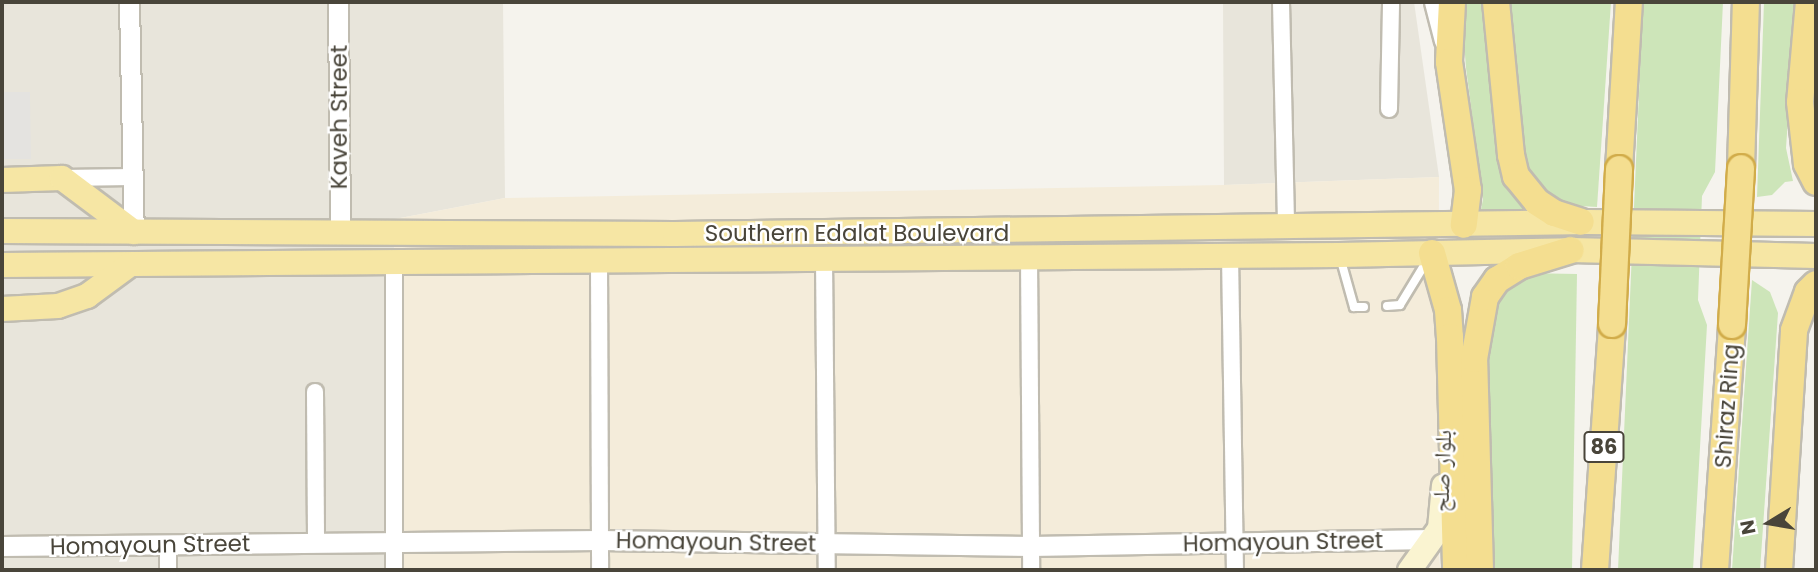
<!DOCTYPE html>
<meta charset="utf-8">
<style>
body{margin:0}
#map{position:relative;width:1818px;height:572px;overflow:hidden;background:#f5f3ed;font-family:Poppins,"Noto Naskh Arabic",sans-serif}
div>[style]{position:absolute}
[style*='--x']{left:calc(var(--x)*1px);top:calc(var(--y)*1px);width:calc(var(--w)*1px);rotate:calc(var(--a)*1deg)}
.residential>*{inset:0;background:#e8e5db}
.commercial>*{inset:0;background:#f4ecda}
.green>*{inset:0;background:#cde5b9}
.parking>*{inset:0;background:#e4e3e0}
.roads{filter:drop-shadow(2px 0 #c0bcb0) drop-shadow(-2px 0 #c0bcb0) drop-shadow(0 2px #c0bcb0) drop-shadow(0 -2px #c0bcb0)}
.service>*{height:8px;margin:-4px;padding:0 4px;transform-origin:4px;border-radius:4px;background:#fff}
.minor>*{height:16px;margin:-8px;padding:0 8px;transform-origin:8px;border-radius:8px;background:#fff}
.tertiary>*{height:19px;margin:-9.5px;padding:0 9.5px;transform-origin:9.5px;border-radius:9.5px;background:#fff}
.secondary>*{height:23px;margin:-11.5px;padding:0 11.5px;transform-origin:11.5px;border-radius:11.5px;background:#faf4d1}
.primary>*{height:24px;margin:-12px;padding:0 12px;transform-origin:12px;border-radius:12px;background:#f6e6a4}
.trunk>*{height:26px;margin:-13px;padding:0 13px;transform-origin:13px;border-radius:13px;background:#f4de90}
.bridges{filter:drop-shadow(2px 0 #d1ac4a) drop-shadow(-2px 0 #d1ac4a) drop-shadow(0 2px #d1ac4a) drop-shadow(0 -2px #d1ac4a)}
.trunk-bridge>*{height:26px;margin:-13px;padding:0 13px;transform-origin:13px;border-radius:13px;background:#f4de90}
span{translate:-50% -50%;white-space:nowrap;text-align:center;line-height:1.15;-webkit-text-stroke:5px #fff;paint-order:stroke}
.shield-label span{padding:2px 5px;background:#fff;border:2px solid;border-radius:5px;-webkit-text-stroke-width:0}
.shield-label{font-size:21px;color:#49453a;font-weight:700}
.street-label{font-size:23px;color:#49453a}
.frame{position:absolute;inset:0;border:4px solid #49453a;pointer-events:none}
.north{position:absolute;left:1734px;top:488px;width:70px;height:70px;-webkit-text-stroke:5px #fff;paint-order:stroke;rotate:259deg;font-size:19px;font-weight:700;line-height:28px;text-align:center;color:#49453a}
.north::after{content:'';display:block;margin:auto;width:24px;height:32px;background:#49453a;clip-path:polygon(50% 0,100% 100%,50% 72%,0 100%)}
</style>
<div id="map">
<div class="residential">
<div style="clip-path:polygon(2px 2px,503px 2px,505px 198px,395px 219px,388px 570px,2px 570px)"></div>
<div style="clip-path:polygon(1223px 2px,1414px 2px,1439px 177px,1224px 185px)"></div>
</div>
<div class="commercial">
<div style="clip-path:polygon(1439px 177px,1438px 541px,1440px 566px,1466px 570px,388px 570px,395px 219px,505px 198px,1224px 185px)"></div>
</div>
<div class="green">
<div style="clip-path:polygon(1461px 2px,1486px 2px,1502px 160px,1511px 193px,1527px 213px,1480px 215px,1483px 199px,1466px 68px)"></div>
<div style="clip-path:polygon(1507px 2px,1611px 2px,1597px 207px,1564px 205px,1550px 198px,1526px 173px)"></div>
<div style="clip-path:polygon(1643px 2px,1723px 2px,1715px 172px,1702px 196px,1698px 300px,1707px 325px,1693px 570px,1618px 570px)"></div>
<div style="clip-path:polygon(1764px 2px,1796px 2px,1786px 148px,1793px 181px,1785px 182px,1772px 195px,1757px 197px)"></div>
<div style="clip-path:polygon(1523px 273px,1577px 274px,1572px 570px,1490px 570px,1487px 318px,1492px 300px)"></div>
<div style="clip-path:polygon(1752px 280px,1770px 292px,1778px 313px,1760px 570px,1732px 570px)"></div>
</div>
<div class="parking">
<div style="clip-path:polygon(2px 92px,30px 92px,31px 159px,2px 159px)"></div>
</div>
<div class="roads">
<div class="service">
<div style="--x:1340;--y:257;--w:52;--a:74.4"></div>
<div style="--x:1354;--y:307;--w:10;--a:0"></div>
<div style="--x:1387;--y:306;--w:13;--a:-4"></div>
<div style="--x:1400;--y:305;--w:54;--a:-58.7"></div>
</div>
<div class="minor">
<div style="--x:1281;--y:2;--w:226;--a:88.7"></div>
<div style="--x:1389;--y:109;--w:107;--a:-88.9"></div>
<div style="--x:62;--y:178;--w:71;--a:-0.8"></div>
<div style="--x:1230;--y:254;--w:316;--a:89.1"></div>
<div style="--x:1029;--y:256;--w:314;--a:89.6"></div>
<div style="--x:824;--y:257;--w:313;--a:89.5"></div>
<div style="--x:599;--y:259;--w:311;--a:89.8"></div>
<div style="--x:394;--y:262;--w:308;--a:90"></div>
<div style="--x:315;--y:392;--w:151;--a:89.6"></div>
<div style="--x:168;--y:545;--w:25;--a:90"></div>
</div>
<div class="tertiary">
<div style="--x:129;--y:2;--w:230;--a:88.8"></div>
<div style="--x:338;--y:2;--w:230;--a:89.5"></div>
<div style="--x:1434;--y:2;--w:40;--a:75.6"></div>
<div style="--x:2;--y:546;--w:597;--a:-0.58"></div>
<div style="--x:599;--y:540;--w:432;--a:0.8"></div>
<div style="--x:1031;--y:546;--w:400;--a:-1"></div>
</div>
<div class="secondary">
<div style="--x:1409;--y:570;--w:52;--a:-54.5"></div>
<div style="--x:1439;--y:528;--w:43;--a:-84.7"></div>
</div>
<div class="primary">
<div style="--x:2;--y:180;--w:60;--a:-1.9"></div>
<div style="--x:62;--y:178;--w:90;--a:36.9"></div>
<div style="--x:2;--y:231;--w:673;--a:0.26"></div>
<div style="--x:675;--y:234;--w:913;--a:-0.75"></div>
<div style="--x:1588;--y:222;--w:228;--a:0.5"></div>
<div style="--x:2;--y:265;--w:1337;--a:-0.43"></div>
<div style="--x:1339;--y:255;--w:232;--a:-1.2"></div>
<div style="--x:1571;--y:250;--w:245;--a:1.4"></div>
<div style="--x:2;--y:309;--w:56;--a:-3.1"></div>
<div style="--x:58;--y:306;--w:31;--a:-19"></div>
<div style="--x:87;--y:296;--w:51;--a:-36.2"></div>
</div>
<div class="trunk">
<div style="--x:1452;--y:2;--w:60;--a:92.9"></div>
<div style="--x:1449;--y:62;--w:129;--a:81.6"></div>
<div style="--x:1468;--y:190;--w:35;--a:97"></div>
<div style="--x:1496;--y:2;--w:154;--a:84.4"></div>
<div style="--x:1511;--y:155;--w:22;--a:77"></div>
<div style="--x:1516;--y:176;--w:33;--a:51"></div>
<div style="--x:1537;--y:202;--w:20;--a:33"></div>
<div style="--x:1554;--y:213;--w:28;--a:18"></div>
<div style="--x:1809;--y:2;--w:100;--a:95.1"></div>
<div style="--x:1800;--y:102;--w:62;--a:83.6"></div>
<div style="--x:1807;--y:164;--w:20;--a:63"></div>
<div style="--x:1741;--y:168;--w:166;--a:-88.3"></div>
<div style="--x:1619;--y:169;--w:167;--a:-86.6"></div>
<div style="--x:1432;--y:253;--w:59;--a:74.3"></div>
<div style="--x:1448;--y:310;--w:27;--a:86"></div>
<div style="--x:1450;--y:337;--w:233;--a:88.5"></div>
<div style="--x:1480;--y:570;--w:211;--a:-91.6"></div>
<div style="--x:1474;--y:359;--w:63;--a:-79.9"></div>
<div style="--x:1485;--y:297;--w:21;--a:-55"></div>
<div style="--x:1497;--y:280;--w:26;--a:-32"></div>
<div style="--x:1519;--y:266;--w:54;--a:-17.1"></div>
<div style="--x:1595;--y:570;--w:247;--a:-86"></div>
<div style="--x:1715;--y:570;--w:246;--a:-86"></div>
<div style="--x:1779;--y:570;--w:240;--a:-86.4"></div>
<div style="--x:1794;--y:330;--w:40;--a:-69.8"></div>
<div style="--x:1808;--y:292;--w:11;--a:-45"></div>
</div>
</div>
<div class="bridges">
<div class="trunk-bridge">
<div style="--x:1612;--y:324;--w:155;--a:-87.4"></div>
<div style="--x:1732;--y:325;--w:157;--a:-86.7"></div>
</div>
</div>
<div class="shield-label">
<span style="left:1604px;top:447px">86</span>
</div>
<div class="street-label">
<span style="left:339px;top:117px;rotate:-90deg">Kaveh Street</span>
<span style="left:857px;top:233px">Southern Edalat Boulevard</span>
<span style="left:1727px;top:406px;rotate:-86deg">Shiraz Ring</span>
<span style="left:1442px;top:471px;rotate:-88deg">بلوار صلح</span>
<span style="left:716px;top:542px;rotate:1deg">Homayoun Street</span>
<span style="left:1283px;top:542px;rotate:-1deg">Homayoun Street</span>
<span style="left:150px;top:545px;rotate:-1deg">Homayoun Street</span>
</div>
<div class="frame"></div>
<div class="north">N</div>
</div>
